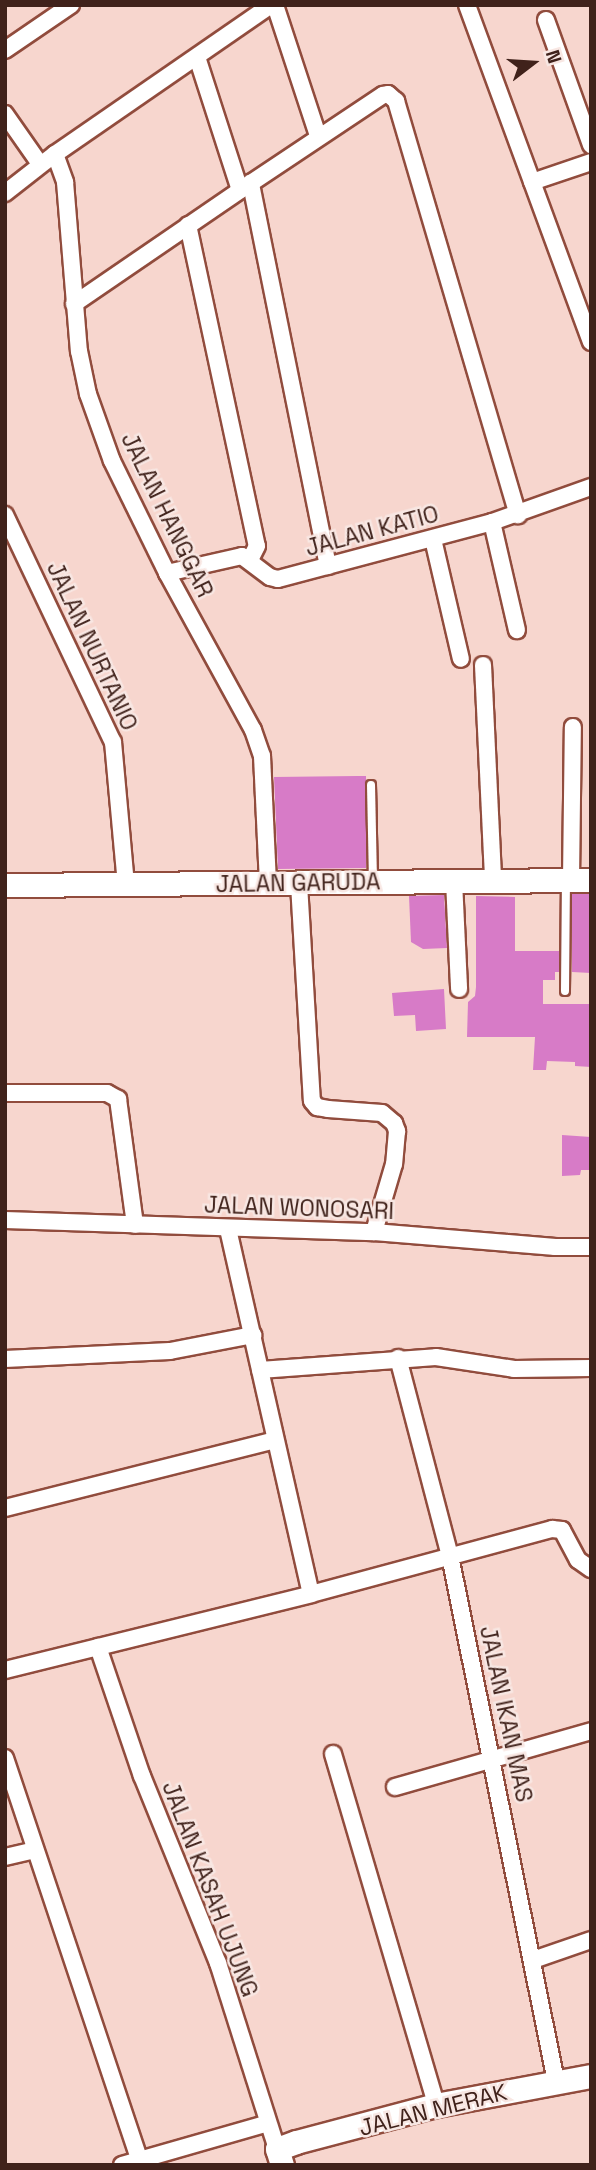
<!DOCTYPE html>
<style>
body{margin:0}
#map{position:relative;width:596px;height:2170px;overflow:hidden;background:#f7d6ce;font-family:"Space Grotesk",sans-serif}
div>[style]{position:absolute}
[style*='--x']{left:calc(var(--x)*1px);top:calc(var(--y)*1px);width:calc(var(--w)*1px);rotate:calc(var(--a)*1deg)}
.building>*{inset:0;background:#d77bc7}
.roads{filter:drop-shadow(2px 0 #914c3d) drop-shadow(-2px 0 #914c3d) drop-shadow(0 2px #914c3d) drop-shadow(0 -2px #914c3d)}
.lane>*{height:8px;margin:-4px;padding:0 4px;transform-origin:4px;border-radius:4px;background:#fff}
.street>*{height:16px;margin:-8px;padding:0 8px;transform-origin:8px;border-radius:8px;background:#fff}
.secondary>*{height:23px;margin:-11.5px;padding:0 11.5px;transform-origin:11.5px;border-radius:11.5px;background:#fff}
span{translate:-50% -50%;white-space:nowrap;text-align:center;line-height:1.15;-webkit-text-stroke:5px #f8e7e3;paint-order:stroke}
.street-label{font-size:23px;color:#40221b}
.frame{position:absolute;inset:0;border:7px solid #40221b;pointer-events:none}
.north{position:absolute;left:498px;top:28px;width:70px;height:70px;-webkit-text-stroke:5px #f8e7e3;paint-order:stroke;rotate:73deg;font-size:19px;font-weight:700;line-height:28px;text-align:center;color:#40221b}
.north::after{content:'';display:block;margin:auto;width:24px;height:32px;background:#40221b;clip-path:polygon(50% 0,100% 100%,50% 72%,0 100%)}
</style>
<div id="map">
<div class="building">
<div style="clip-path:polygon(357px 776px,366px 776px,366px 868px,278px 869px,274px 777px)"></div>
<div style="clip-path:polygon(572px 894px,591px 894px,591px 973px,572px 972px)"></div>
<div style="clip-path:polygon(444px 895px,447px 948px,423px 949px,411px 942px,409px 896px)"></div>
<div style="clip-path:polygon(476px 896px,515px 897px,515px 951px,559px 951px,559px 972px,555px 972px,555px 980px,543px 980px,543px 1004px,591px 1004px,591px 1067px,575px 1066px,575px 1062px,547px 1061px,546px 1070px,533px 1070px,535px 1037px,467px 1037px,468px 1002px,475px 996px,476px 987px)"></div>
<div style="clip-path:polygon(444px 989px,446px 1029px,416px 1031px,415px 1015px,394px 1016px,392px 993px)"></div>
<div style="clip-path:polygon(562px 1135px,591px 1137px,591px 1170px,581px 1170px,580px 1175px,562px 1176px)"></div>
</div>
<div class="roads">
<div class="lane">
<div style="--x:371;--y:785;--w:95;--a:88.8"></div>
<div style="--x:565;--y:991;--w:108;--a:-89.5"></div>
</div>
<div class="street">
<div style="--x:275;--y:5;--w:138;--a:71.8"></div>
<div style="--x:467;--y:5;--w:359;--a:69.8"></div>
<div style="--x:546;--y:20;--w:133;--a:70.2"></div>
<div style="--x:5;--y:50;--w:80;--a:-34.3"></div>
<div style="--x:197;--y:57;--w:140;--a:72.1"></div>
<div style="--x:5;--y:114;--w:61;--a:55"></div>
<div style="--x:55;--y:154;--w:30;--a:70"></div>
<div style="--x:65;--y:182;--w:170;--a:85.3"></div>
<div style="--x:79;--y:351;--w:44;--a:78.2"></div>
<div style="--x:88;--y:394;--w:71;--a:70.3"></div>
<div style="--x:112;--y:461;--w:125;--a:63.8"></div>
<div style="--x:167;--y:573;--w:179;--a:61.3"></div>
<div style="--x:253;--y:730;--w:28;--a:71"></div>
<div style="--x:262;--y:756;--w:128;--a:87.3"></div>
<div style="--x:532;--y:182;--w:62;--a:-18.7"></div>
<div style="--x:5;--y:193;--w:63;--a:-38"></div>
<div style="--x:55;--y:154;--w:262;--a:-34.6"></div>
<div style="--x:188;--y:225;--w:328;--a:77.9"></div>
<div style="--x:257;--y:546;--w:16;--a:117"></div>
<div style="--x:74;--y:304;--w:214;--a:-34.4"></div>
<div style="--x:5;--y:515;--w:251;--a:64.6"></div>
<div style="--x:113;--y:742;--w:144;--a:84.8"></div>
<div style="--x:492;--y:522;--w:111;--a:77"></div>
<div style="--x:433;--y:539;--w:123;--a:76.9"></div>
<div style="--x:328;--y:566;--w:391;--a:-101.4"></div>
<div style="--x:251;--y:183;--w:159;--a:-33.7"></div>
<div style="--x:383;--y:95;--w:5;--a:-11"></div>
<div style="--x:388;--y:94;--w:11;--a:41"></div>
<div style="--x:396;--y:101;--w:432;--a:73.6"></div>
<div style="--x:167;--y:573;--w:77;--a:-12.8"></div>
<div style="--x:242;--y:556;--w:35;--a:37"></div>
<div style="--x:270;--y:577;--w:8;--a:14"></div>
<div style="--x:278;--y:579;--w:221;--a:-14.9"></div>
<div style="--x:492;--y:522;--w:105;--a:-19.5"></div>
<div style="--x:483;--y:665;--w:216;--a:87.3"></div>
<div style="--x:571;--y:880;--w:153;--a:-89.3"></div>
<div style="--x:454;--y:881;--w:108;--a:87.3"></div>
<div style="--x:299;--y:884;--w:217;--a:86.6"></div>
<div style="--x:312;--y:1101;--w:8;--a:50"></div>
<div style="--x:317;--y:1107;--w:11;--a:10"></div>
<div style="--x:328;--y:1109;--w:54;--a:4.2"></div>
<div style="--x:382;--y:1113;--w:16;--a:40"></div>
<div style="--x:394;--y:1123;--w:9;--a:69"></div>
<div style="--x:397;--y:1131;--w:33;--a:95"></div>
<div style="--x:394;--y:1164;--w:71;--a:106.4"></div>
<div style="--x:5;--y:1093;--w:102;--a:0"></div>
<div style="--x:107;--y:1093;--w:13;--a:29"></div>
<div style="--x:118;--y:1099;--w:127;--a:82.3"></div>
<div style="--x:5;--y:1220;--w:369;--a:1.9"></div>
<div style="--x:374;--y:1232;--w:182;--a:4.7"></div>
<div style="--x:555;--y:1247;--w:36;--a:0"></div>
<div style="--x:228;--y:1229;--w:374;--a:77.2"></div>
<div style="--x:398;--y:1358;--w:205;--a:75.3"></div>
<div style="--x:450;--y:1556;--w:536;--a:78.59"></div>
<div style="--x:5;--y:1359;--w:165;--a:-2.8"></div>
<div style="--x:170;--y:1351;--w:85;--a:-10.9"></div>
<div style="--x:260;--y:1370;--w:176;--a:-4.2"></div>
<div style="--x:436;--y:1357;--w:79;--a:8.7"></div>
<div style="--x:514;--y:1369;--w:77;--a:-0.7"></div>
<div style="--x:5;--y:1508;--w:278;--a:-14.1"></div>
<div style="--x:98;--y:1647;--w:136;--a:71.2"></div>
<div style="--x:142;--y:1776;--w:202;--a:67.9"></div>
<div style="--x:218;--y:1963;--w:195;--a:72.4"></div>
<div style="--x:5;--y:1670;--w:315;--a:-13.9"></div>
<div style="--x:311;--y:1594;--w:250;--a:-15.1"></div>
<div style="--x:552;--y:1529;--w:10;--a:6"></div>
<div style="--x:562;--y:1530;--w:34;--a:62"></div>
<div style="--x:578;--y:1560;--w:16;--a:35"></div>
<div style="--x:333;--y:1754;--w:366;--a:73.6"></div>
<div style="--x:5;--y:1758;--w:423;--a:71.5"></div>
<div style="--x:395;--y:1787;--w:204;--a:-15.9"></div>
<div style="--x:5;--y:1857;--w:31;--a:-13"></div>
<div style="--x:533;--y:1960;--w:61;--a:-19"></div>
<div style="--x:122;--y:2165;--w:152;--a:-16"></div>
</div>
<div class="secondary">
<div style="--x:5;--y:885;--w:586;--a:-0.49"></div>
<div style="--x:282;--y:2165;--w:17;--a:-107"></div>
<div style="--x:277;--y:2149;--w:20;--a:-20"></div>
<div style="--x:296;--y:2142;--w:145;--a:-14.8"></div>
<div style="--x:436;--y:2105;--w:158;--a:-10.6"></div>
</div>
</div>
<div class="street-label">
<span style="left:167px;top:515px;rotate:64deg">JALAN HANGGAR</span>
<span style="left:372px;top:531px;rotate:-15deg">JALAN KATIO</span>
<span style="left:92px;top:646px;rotate:65deg">JALAN NURTANIO</span>
<span style="left:298px;top:883px;rotate:-1deg">JALAN GARUDA</span>
<span style="left:299px;top:1208px;rotate:2deg">JALAN WONOSARI</span>
<span style="left:506px;top:1714px;rotate:78deg">JALAN IKAN MAS</span>
<span style="left:210px;top:1889px;rotate:69deg">JALAN KASAH UJUNG</span>
<span style="left:433px;top:2110px;rotate:-14deg">JALAN MERAK</span>
</div>
<div class="frame"></div>
<div class="north">N</div>
</div>
